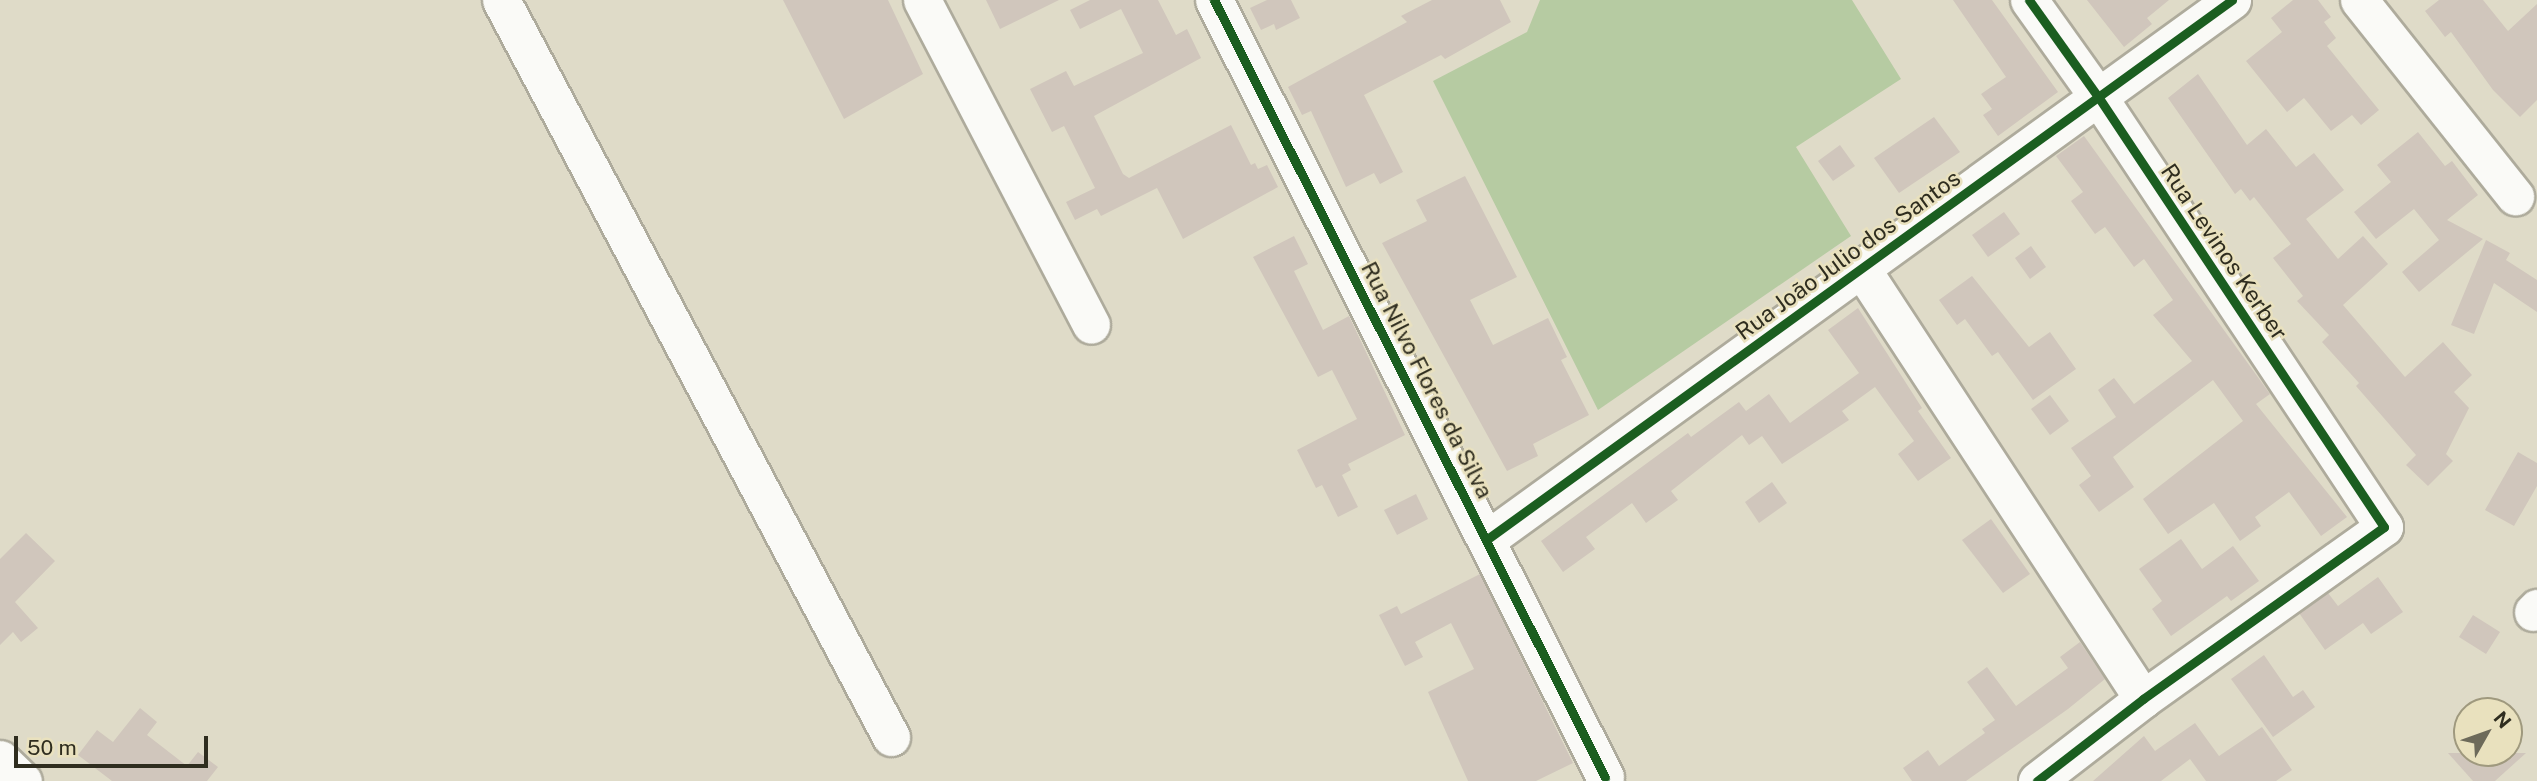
<!DOCTYPE html>
<meta charset="utf-8">
<style>
body{margin:0}
#map{position:relative;width:2537px;height:781px;overflow:hidden;background:#dfdbc8;font-family:"Public Sans",sans-serif}
div>[style]{position:absolute}
[style*='--x']{left:calc(var(--x)*1px);top:calc(var(--y)*1px);width:calc(var(--w)*1px);rotate:calc(var(--a)*1deg)}
.forest>*{inset:0;background:#b6cba2}
.building>*{inset:0;background:#d0c6bc}
.roads{filter:drop-shadow(2px 0 #aeab9c) drop-shadow(-2px 0 #aeab9c) drop-shadow(0 2px #aeab9c) drop-shadow(0 -2px #aeab9c)}
.minor>*{height:37px;margin:-18.5px;padding:0 18.5px;transform-origin:18.5px;border-radius:18.5px;background:#fafaf7}
.cycleway>*{height:9px;margin:-4.5px;padding:0 4.5px;transform-origin:4.5px;border-radius:4.5px;background:#1b5e20}
span{translate:-50% -50%;white-space:nowrap;text-align:center;line-height:1.15;-webkit-text-stroke:5px #e9e1be;paint-order:stroke}
.street-label{font-size:23px;color:#2f2d1f}
.north{position:absolute;left:2453px;top:697px;width:70px;height:70px;box-sizing:border-box;background:#e9e1be;border:2px solid #9f997e;border-radius:50%;rotate:50deg;font-size:19px;font-weight:700;line-height:28px;text-align:center;color:#2f2d1f}
.north::after{content:'';display:block;margin:auto;width:24px;height:32px;background:#6d6a5a;clip-path:polygon(50% 0,100% 100%,50% 72%,0 100%)}
.scale{position:absolute;left:14px;top:736px;width:194px;height:32px;box-sizing:border-box;border:4px solid #2f2d1f;border-top:0;padding-left:9px;font-size:21px;line-height:24px;white-space:nowrap;color:#2f2d1f;-webkit-text-stroke:5px #e9e1be;paint-order:stroke}
</style>
<div id="map">
<div class="forest">
<div style="clip-path:polygon(1540px 0,1852px 0,1901px 79px,1796px 147px,1851px 236px,1598px 410px,1433px 81px,1527px 32px)"></div>
</div>
<div class="building">
<div style="clip-path:polygon(783px 0,888px 0,923px 74px,844px 119px)"></div>
<div style="clip-path:polygon(986px 0,1059px 0,1000px 29px)"></div>
<div style="clip-path:polygon(1090px 0,1158px 0,1176px 35px,1187px 29px,1201px 58px,1094px 116px,1123px 174px,1129px 178px,1231px 125px,1251px 165px,1255px 163px,1258px 169px,1267px 165px,1278px 187px,1183px 239px,1157px 188px,1101px 216px,1097px 209px,1075px 220px,1066px 202px,1095px 188px,1064px 126px,1052px 132px,1030px 89px,1066px 71px,1074px 86px,1143px 53px,1121px 9px,1080px 29px,1070px 10px)"></div>
<div style="clip-path:polygon(1267px 0,1291px 0,1300px 18px,1276px 30px,1274px 24px,1261px 30px,1250px 8px)"></div>
<div style="clip-path:polygon(1432px 0,1500px 0,1511px 22px,1445px 59px,1441px 55px,1364px 95px,1403px 172px,1380px 184px,1374px 173px,1346px 187px,1311px 111px,1302px 115px,1288px 87px,1407px 22px,1401px 16px)"></div>
<div style="clip-path:polygon(1953px 0,1992px 0,2058px 92px,1998px 136px,1983px 115px,1992px 109px,1981px 94px,2006px 77px)"></div>
<div style="clip-path:polygon(2087px 0,2169px 0,2147px 18px,2152px 24px,2124px 47px)"></div>
<div style="clip-path:polygon(2293px 0,2318px 0,2331px 17px,2324px 22px,2336px 38px,2327px 46px,2379px 110px,2361px 125px,2352px 115px,2331px 131px,2304px 98px,2287px 112px,2246px 61px,2282px 32px,2271px 18px)"></div>
<div style="clip-path:polygon(2439px 0,2483px 0,2508px 31px,2537px 4px,2537px 100px,2520px 117px,2493px 90px,2451px 32px,2445px 37px,2425px 11px)"></div>
<div style="clip-path:polygon(2198px 74px,2247px 145px,2266px 129px,2296px 167px,2314px 153px,2344px 190px,2306px 219px,2338px 259px,2363px 236px,2388px 264px,2343px 305px,2405px 377px,2443px 342px,2472px 375px,2454px 392px,2469px 408px,2446px 454px,2453px 461px,2428px 486px,2406px 465px,2416px 455px,2356px 386px,2359px 383px,2322px 342px,2329px 335px,2297px 301px,2303px 296px,2273px 258px,2291px 244px,2254px 197px,2250px 201px,2241px 189px,2235px 194px,2168px 98px)"></div>
<div style="clip-path:polygon(1934px 117px,1960px 152px,1899px 193px,1874px 158px)"></div>
<div style="clip-path:polygon(2418px 132px,2445px 166px,2452px 161px,2478px 195px,2447px 220px,2483px 239px,2419px 292px,2402px 272px,2439px 240px,2414px 209px,2376px 239px,2354px 212px,2391px 182px,2377px 165px)"></div>
<div style="clip-path:polygon(2084px 136px,2270px 394px,2256px 404px,2347px 517px,2321px 536px,2289px 492px,2255px 517px,2261px 526px,2240px 541px,2214px 503px,2168px 534px,2143px 499px,2243px 421px,2213px 380px,2113px 457px,2134px 487px,2099px 512px,2079px 485px,2091px 476px,2071px 448px,2116px 417px,2098px 390px,2114px 378px,2134px 404px,2192px 361px,2153px 315px,2173px 300px,2144px 259px,2134px 267px,2105px 227px,2095px 234px,2071px 201px,2083px 192px,2056px 156px)"></div>
<div style="clip-path:polygon(1840px 145px,1855px 166px,1833px 181px,1818px 161px)"></div>
<div style="clip-path:polygon(1465px 176px,1517px 277px,1470px 300px,1493px 345px,1548px 318px,1567px 357px,1561px 360px,1589px 415px,1533px 444px,1538px 456px,1507px 471px,1382px 243px,1427px 221px,1416px 200px)"></div>
<div style="clip-path:polygon(2004px 212px,2020px 234px,1988px 257px,1972px 235px)"></div>
<div style="clip-path:polygon(1294px 236px,1308px 264px,1294px 271px,1323px 330px,1349px 316px,1405px 435px,1348px 464px,1351px 470px,1342px 475px,1358px 507px,1338px 517px,1322px 485px,1316px 488px,1297px 450px,1357px 419px,1332px 370px,1318px 377px,1253px 257px)"></div>
<div style="clip-path:polygon(2486px 240px,2510px 253px,2506px 260px,2537px 280px,2537px 312px,2494px 283px,2474px 334px,2451px 325px)"></div>
<div style="clip-path:polygon(2031px 246px,2046px 267px,2030px 279px,2015px 258px)"></div>
<div style="clip-path:polygon(1972px 276px,2029px 347px,2050px 332px,2076px 369px,2033px 400px,1998px 352px,1992px 356px,1965px 319px,1957px 325px,1939px 300px)"></div>
<div style="clip-path:polygon(1858px 308px,1922px 408px,1918px 411px,1951px 458px,1918px 481px,1898px 454px,1914px 441px,1875px 387px,1842px 411px,1849px 420px,1782px 464px,1762px 436px,1749px 445px,1742px 435px,1671px 491px,1678px 500px,1646px 523px,1632px 503px,1586px 537px,1595px 549px,1563px 572px,1541px 541px,1688px 433px,1691px 437px,1739px 402px,1746px 411px,1769px 394px,1790px 423px,1859px 373px,1828px 330px)"></div>
<div style="clip-path:polygon(2050px 395px,2069px 421px,2050px 435px,2031px 409px)"></div>
<div style="clip-path:polygon(2518px 452px,2537px 463px,2537px 486px,2514px 526px,2485px 510px)"></div>
<div style="clip-path:polygon(1772px 482px,1787px 503px,1759px 523px,1745px 502px)"></div>
<div style="clip-path:polygon(1416px 494px,1428px 519px,1397px 535px,1384px 510px)"></div>
<div style="clip-path:polygon(1991px 519px,2030px 574px,2003px 593px,1962px 540px)"></div>
<div style="clip-path:polygon(26px 533px,55px 561px,15px 602px,38px 628px,21px 642px,13px 632px,0 645px,0 559px)"></div>
<div style="clip-path:polygon(2181px 539px,2202px 569px,2233px 546px,2259px 581px,2231px 601px,2227px 596px,2171px 636px,2152px 609px,2162px 601px,2139px 569px)"></div>
<div style="clip-path:polygon(1480px 574px,1573px 763px,1536px 781px,1468px 781px,1428px 692px,1474px 669px,1451px 623px,1415px 642px,1423px 657px,1405px 666px,1379px 615px,1397px 606px,1401px 614px)"></div>
<div style="clip-path:polygon(2378px 577px,2403px 612px,2371px 634px,2363px 623px,2325px 650px,2299px 613px,2328px 593px,2338px 606px)"></div>
<div style="clip-path:polygon(2473px 615px,2500px 632px,2486px 654px,2459px 637px)"></div>
<div style="clip-path:polygon(2080px 642px,2105px 679px,2068px 709px,1966px 781px,1912px 781px,1903px 768px,1928px 750px,1939px 766px,1985px 733px,1982px 729px,1995px 720px,1967px 682px,1987px 667px,2016px 706px,2068px 668px,2060px 657px)"></div>
<div style="clip-path:polygon(2264px 655px,2293px 697px,2303px 690px,2315px 707px,2273px 737px,2231px 679px)"></div>
<div style="clip-path:polygon(140px 708px,157px 722px,147px 735px,187px 766px,198px 752px,218px 767px,207px 781px,112px 781px,78px 755px,97px 730px,113px 742px)"></div>
<div style="clip-path:polygon(2195px 723px,2219px 756px,2262px 727px,2292px 770px,2276px 781px,2206px 781px,2190px 759px,2161px 781px,2093px 781px,2144px 736px,2155px 751px)"></div>
<div style="clip-path:polygon(2448px 753px,2526px 753px,2495px 781px,2473px 781px)"></div>
</div>
<div class="roads">
<div class="minor">
<div style="--x:501;--y:0;--w:834;--a:62.11"></div>
<div style="--x:922;--y:0;--w:366;--a:62.5"></div>
<div style="--x:1214;--y:0;--w:870;--a:63.29"></div>
<div style="--x:2029;--y:0;--w:120;--a:54.5"></div>
<div style="--x:2099;--y:98;--w:515;--a:56.4"></div>
<div style="--x:2384;--y:527;--w:296;--a:144.5"></div>
<div style="--x:2143;--y:699;--w:134;--a:142.3"></div>
<div style="--x:2359;--y:0;--w:251;--a:51.5"></div>
<div style="--x:1861;--y:268;--w:515;--a:56.8"></div>
<div style="--x:1486;--y:540;--w:921;--a:-35.9"></div>
<div style="--x:2533;--y:612;--w:6;--a:-45"></div>
<div style="--x:0;--y:759;--w:32;--a:44"></div>
</div>
</div>
<div class="cycleway">
<div style="--x:1214;--y:0;--w:870;--a:63.29"></div>
<div style="--x:2029;--y:0;--w:120;--a:54.5"></div>
<div style="--x:2099;--y:98;--w:515;--a:56.4"></div>
<div style="--x:2384;--y:527;--w:296;--a:144.5"></div>
<div style="--x:2143;--y:699;--w:134;--a:142.3"></div>
<div style="--x:1486;--y:540;--w:921;--a:-35.9"></div>
</div>
<div class="street-label">
<span style="left:2224px;top:252px;rotate:56deg">Rua Levinos Kerber</span>
<span style="left:1848px;top:255px;rotate:-36deg">Rua João Julio dos Santos</span>
<span style="left:1427px;top:380px;rotate:63deg">Rua Nilvo Flores da Silva</span>
</div>
<div class="north">N</div>
<div class="scale">50 m</div>
</div>
